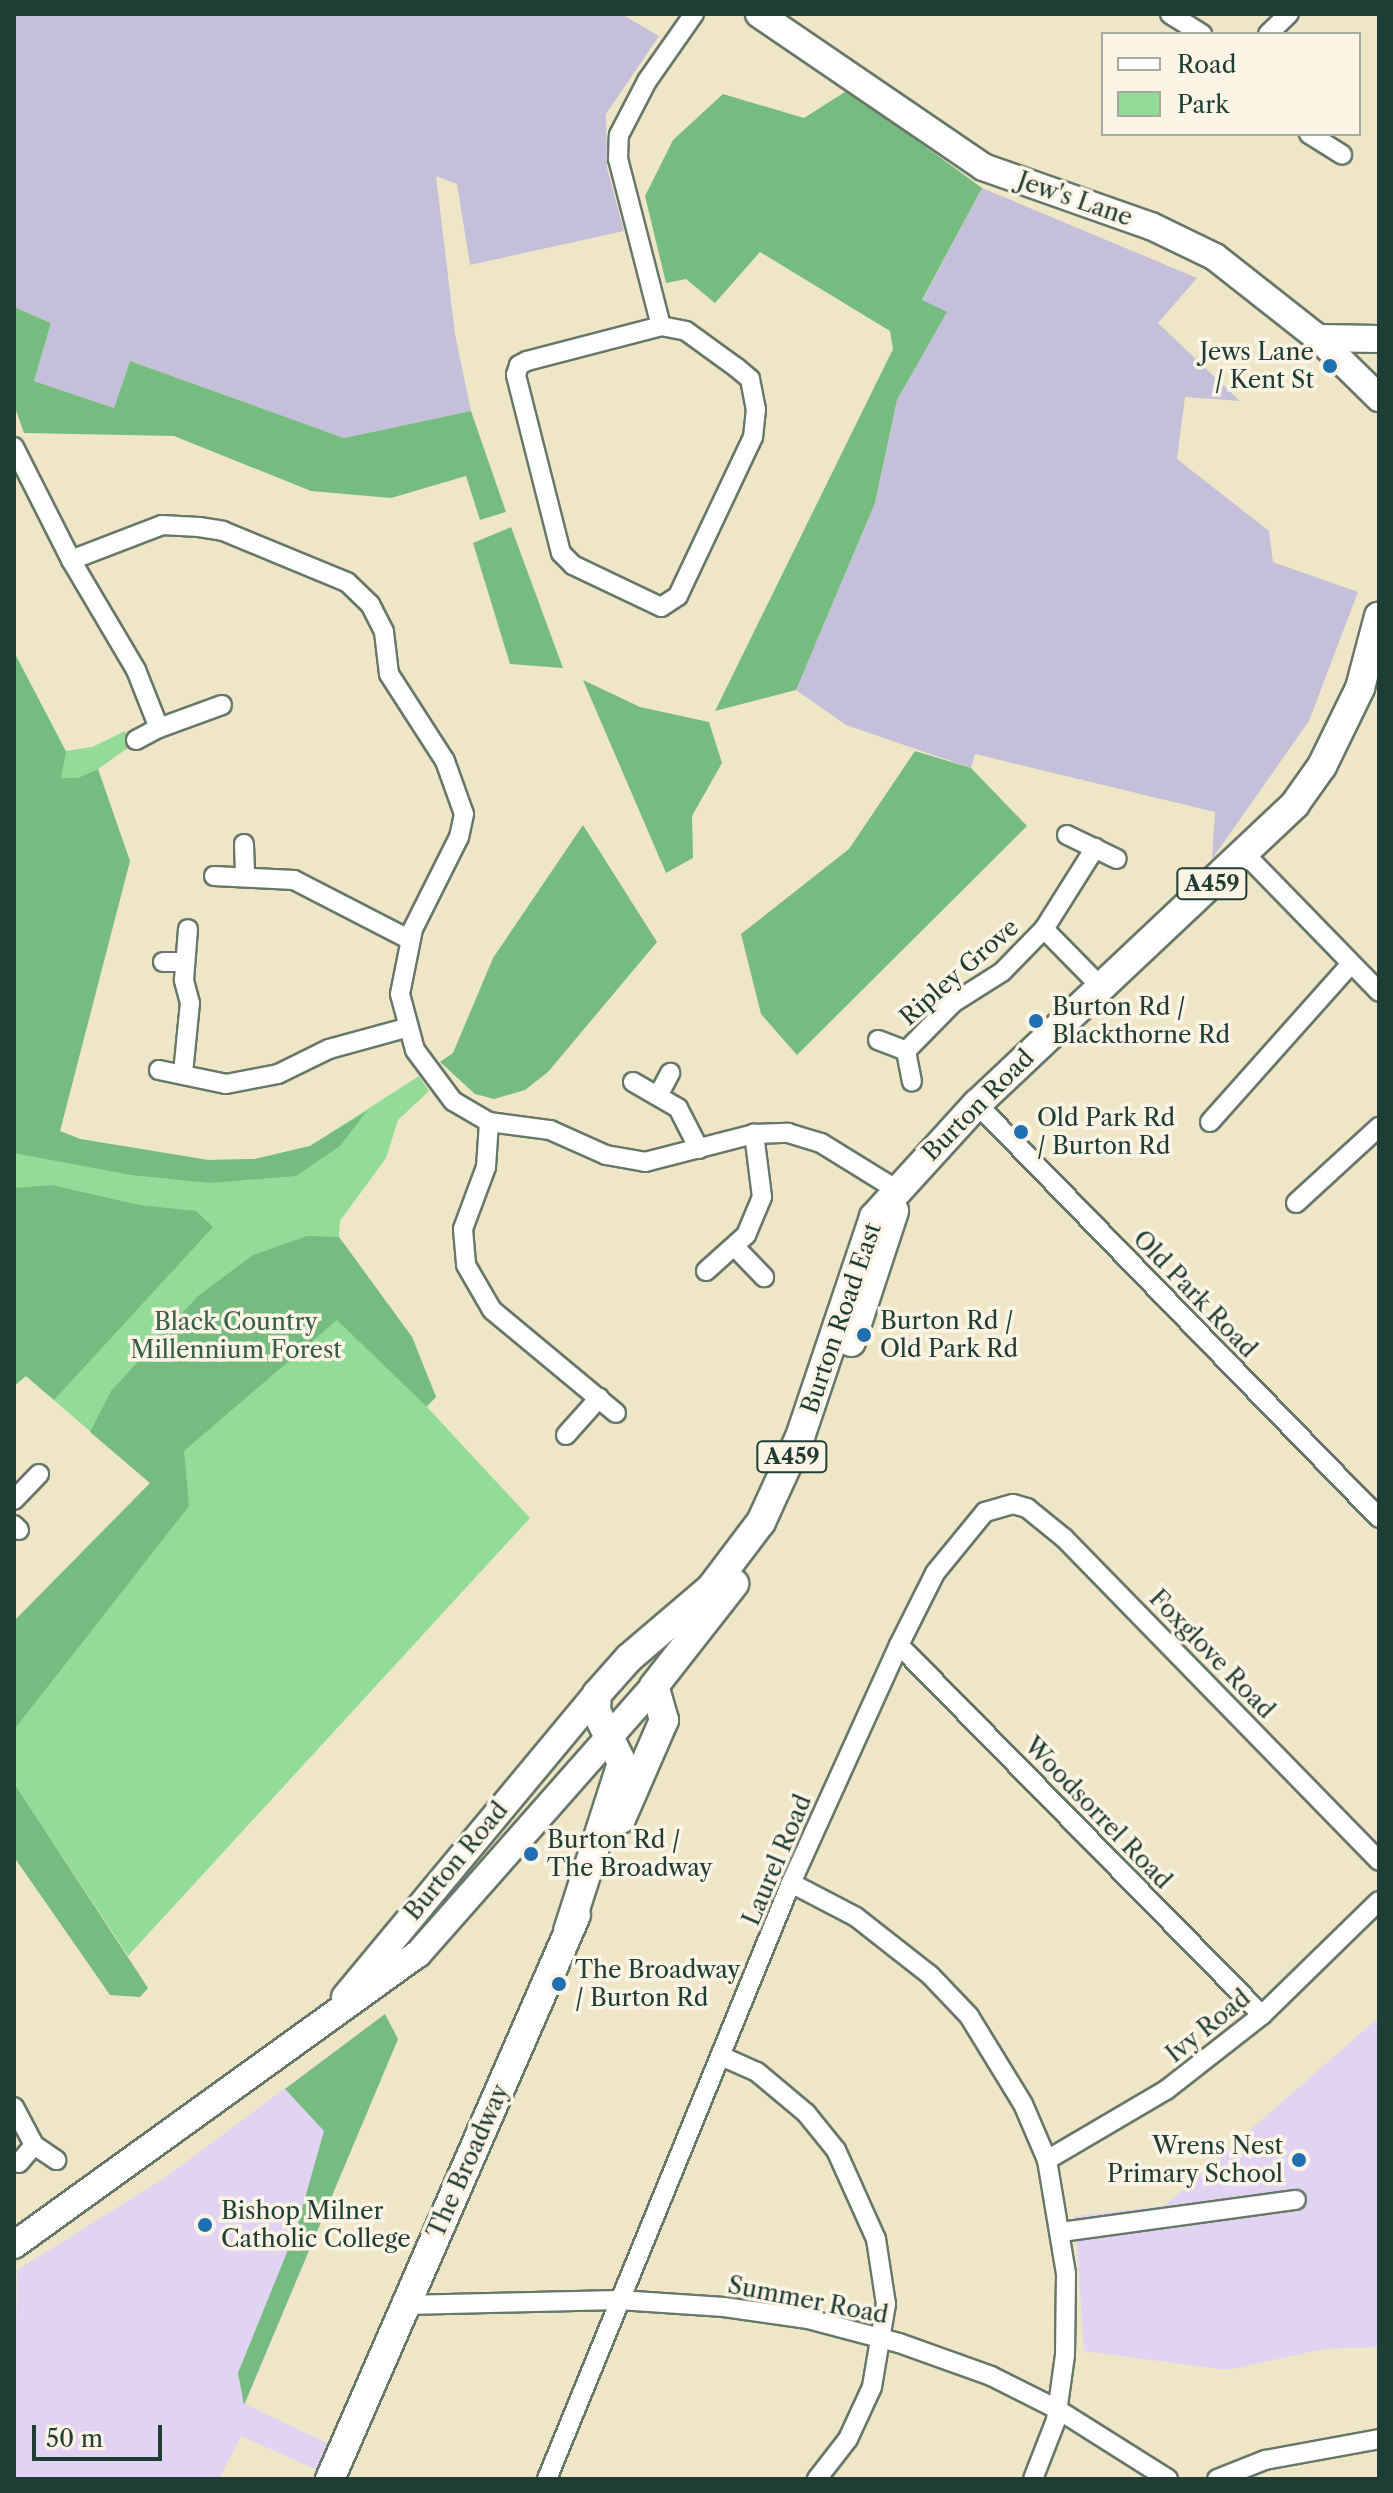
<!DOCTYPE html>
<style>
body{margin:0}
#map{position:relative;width:1393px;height:2493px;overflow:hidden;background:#efe6c8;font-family:"Libre Caslon Text",serif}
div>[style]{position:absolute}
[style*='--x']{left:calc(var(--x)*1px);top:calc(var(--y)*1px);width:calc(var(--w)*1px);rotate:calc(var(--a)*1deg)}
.built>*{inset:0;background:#e1d4f3}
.industrial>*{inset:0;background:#c5c0da}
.green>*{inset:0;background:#93dc98}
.forest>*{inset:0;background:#76bc80}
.roads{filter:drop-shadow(2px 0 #687868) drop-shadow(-2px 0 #687868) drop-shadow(0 2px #687868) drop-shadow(0 -2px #687868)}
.street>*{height:18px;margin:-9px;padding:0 9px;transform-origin:9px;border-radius:9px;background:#fff}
.secondary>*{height:26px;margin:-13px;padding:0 13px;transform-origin:13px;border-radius:13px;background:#fff}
.primary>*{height:28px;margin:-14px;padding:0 14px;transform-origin:14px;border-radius:14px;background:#fff}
.dots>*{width:22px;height:22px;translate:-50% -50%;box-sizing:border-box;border:4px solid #fcf5e5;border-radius:50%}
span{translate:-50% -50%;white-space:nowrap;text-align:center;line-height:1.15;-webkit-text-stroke:7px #fcf5e5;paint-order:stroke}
.shield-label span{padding:2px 6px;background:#fcf5e5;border:2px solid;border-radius:6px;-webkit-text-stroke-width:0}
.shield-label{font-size:22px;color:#1f3d34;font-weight:700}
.street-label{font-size:24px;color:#1f3d34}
.poi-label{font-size:24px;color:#1f3d34}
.right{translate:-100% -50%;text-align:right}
.left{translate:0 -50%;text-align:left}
.park-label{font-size:24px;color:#365d48}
.frame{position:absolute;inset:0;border:16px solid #1f3d34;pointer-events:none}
.legend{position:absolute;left:1101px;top:32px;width:260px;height:104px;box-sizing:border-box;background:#fcf5e5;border:2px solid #a4ab9e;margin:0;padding:10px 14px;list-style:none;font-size:24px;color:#1f3d34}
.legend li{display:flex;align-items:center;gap:16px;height:40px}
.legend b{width:40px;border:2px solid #a4ab9e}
.scale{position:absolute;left:32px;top:2425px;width:130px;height:36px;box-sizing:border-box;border:4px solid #1f3d34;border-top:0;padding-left:10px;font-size:24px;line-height:28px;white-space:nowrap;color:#1f3d34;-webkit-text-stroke:6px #fcf5e5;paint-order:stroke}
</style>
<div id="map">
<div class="built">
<div style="clip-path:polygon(385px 2014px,398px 2039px,245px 2404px,329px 2444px,317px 2470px,241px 2436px,219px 2479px,14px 2479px,17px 2270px,163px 2179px)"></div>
<div style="clip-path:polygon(1379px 2017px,1379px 2347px,1324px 2349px,1227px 2370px,1084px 2351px,1075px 2216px,1164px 2206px)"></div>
</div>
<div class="industrial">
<div style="clip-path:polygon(14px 14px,621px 14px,659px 36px,606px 114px,607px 168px,624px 231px,470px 265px,457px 184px,436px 176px,455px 334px,471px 411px,344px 438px,130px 361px,114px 408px,34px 381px,51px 323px,14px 307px)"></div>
<div style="clip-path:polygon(982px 188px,1197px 278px,1158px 323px,1240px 401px,1185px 397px,1177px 459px,1269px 531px,1273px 562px,1358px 592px,1309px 721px,1212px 859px,1215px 812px,975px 754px,971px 768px,846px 725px,796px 690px,875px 503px,897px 400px,946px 313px,922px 301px)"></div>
</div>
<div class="green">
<div style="clip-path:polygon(14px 652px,66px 751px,92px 747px,125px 731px,132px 745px,98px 769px,122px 856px,60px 1131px,80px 1139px,208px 1160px,255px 1159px,310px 1146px,419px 1076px,429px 1091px,398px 1120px,386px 1158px,340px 1221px,339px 1237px,412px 1337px,436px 1397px,427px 1407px,530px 1518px,128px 1956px,14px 1783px,14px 1730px,188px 1506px,150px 1483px,26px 1376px,14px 1386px)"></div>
</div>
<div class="forest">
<div style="clip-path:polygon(848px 90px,982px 188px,922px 300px,947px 312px,897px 400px,875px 503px,796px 690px,715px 711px,893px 349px,890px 331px,760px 252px,715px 303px,686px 279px,666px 283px,645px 196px,673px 140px,723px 94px,804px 118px)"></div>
<div style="clip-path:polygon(14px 307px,51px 323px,34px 381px,114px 408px,130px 361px,344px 438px,471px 411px,506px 512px,480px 520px,466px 476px,391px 498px,311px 491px,174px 436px,24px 433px,14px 405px)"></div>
<div style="clip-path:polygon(511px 527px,563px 668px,510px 664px,473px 543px)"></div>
<div style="clip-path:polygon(14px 652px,66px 752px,61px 778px,78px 778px,98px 769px,130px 861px,60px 1131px,80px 1139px,208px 1160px,255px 1159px,310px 1146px,367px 1111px,340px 1146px,296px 1176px,210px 1183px,131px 1175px,14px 1153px)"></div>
<div style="clip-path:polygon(583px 680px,640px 707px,709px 722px,722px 763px,692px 816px,693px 858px,666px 873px)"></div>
<div style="clip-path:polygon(915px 751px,971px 768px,1027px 826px,797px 1055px,761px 1014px,741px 934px,849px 849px)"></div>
<div style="clip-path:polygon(583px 825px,657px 942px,548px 1072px,525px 1090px,494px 1099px,475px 1094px,440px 1062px,453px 1053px,493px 958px)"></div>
<div style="clip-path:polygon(52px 1185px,139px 1205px,196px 1211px,213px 1227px,54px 1400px,26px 1376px,14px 1386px,14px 1188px)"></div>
<div style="clip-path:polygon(307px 1236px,339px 1237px,412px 1337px,436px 1397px,426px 1406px,337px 1320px,184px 1451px,189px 1506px,14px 1730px,14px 1621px,150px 1483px,90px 1432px,111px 1391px,198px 1296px,253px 1255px)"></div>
<div style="clip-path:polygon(14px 1783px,148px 1988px,140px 1997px,110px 1995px,14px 1857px)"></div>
<div style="clip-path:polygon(385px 2014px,398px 2039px,244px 2405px,238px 2373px,296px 2230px,324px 2131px,285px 2089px)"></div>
</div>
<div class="roads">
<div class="street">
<div style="--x:1170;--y:14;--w:38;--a:32"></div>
<div style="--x:1268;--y:34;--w:29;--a:-44"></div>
<div style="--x:1309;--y:134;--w:39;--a:32"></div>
<div style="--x:661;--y:326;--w:25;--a:11"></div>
<div style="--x:686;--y:331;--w:63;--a:36"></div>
<div style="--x:737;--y:368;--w:17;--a:40"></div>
<div style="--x:750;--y:379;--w:31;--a:79"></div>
<div style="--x:756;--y:409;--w:28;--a:96"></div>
<div style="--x:753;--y:437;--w:176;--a:115.3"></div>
<div style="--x:678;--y:596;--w:20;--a:147"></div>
<div style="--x:661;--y:607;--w:98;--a:-154.5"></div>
<div style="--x:573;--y:565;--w:17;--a:-135"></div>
<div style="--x:561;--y:553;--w:184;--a:-104.2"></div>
<div style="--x:516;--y:375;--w:10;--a:-73"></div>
<div style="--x:519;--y:365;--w:9;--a:-27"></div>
<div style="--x:527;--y:361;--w:138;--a:-14.6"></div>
<div style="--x:661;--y:326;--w:172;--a:-104.4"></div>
<div style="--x:618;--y:159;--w:24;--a:-88"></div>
<div style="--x:619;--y:135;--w:61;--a:-62.6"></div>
<div style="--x:647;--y:81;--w:82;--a:-55"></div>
<div style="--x:14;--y:447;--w:127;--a:63.2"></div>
<div style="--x:71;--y:560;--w:128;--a:59.4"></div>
<div style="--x:136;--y:670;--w:62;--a:68.4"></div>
<div style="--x:159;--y:728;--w:67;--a:-20.1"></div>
<div style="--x:71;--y:560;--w:97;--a:-21"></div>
<div style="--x:162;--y:525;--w:37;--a:3"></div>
<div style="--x:199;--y:527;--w:24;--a:9"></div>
<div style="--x:223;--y:531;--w:134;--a:22.4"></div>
<div style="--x:347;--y:582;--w:32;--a:44"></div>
<div style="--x:370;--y:604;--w:31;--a:63"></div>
<div style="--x:384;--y:632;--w:42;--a:83.2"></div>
<div style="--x:389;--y:674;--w:103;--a:57.2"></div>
<div style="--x:445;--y:761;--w:56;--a:70.3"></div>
<div style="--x:464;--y:814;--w:24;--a:102"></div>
<div style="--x:459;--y:837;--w:103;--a:116.6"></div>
<div style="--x:413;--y:929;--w:66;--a:101.3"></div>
<div style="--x:400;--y:994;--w:58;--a:75"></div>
<div style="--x:415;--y:1050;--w:64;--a:53.3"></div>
<div style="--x:453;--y:1101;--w:42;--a:30.3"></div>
<div style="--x:489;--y:1122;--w:62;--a:7.5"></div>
<div style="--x:550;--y:1130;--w:61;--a:24.1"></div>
<div style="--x:606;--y:1155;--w:40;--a:10"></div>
<div style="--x:645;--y:1162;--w:113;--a:-14.4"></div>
<div style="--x:754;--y:1134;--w:34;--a:-2"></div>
<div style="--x:788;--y:1133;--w:34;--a:17"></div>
<div style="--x:821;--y:1143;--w:89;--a:31.7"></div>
<div style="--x:136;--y:740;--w:26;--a:-28"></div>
<div style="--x:1067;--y:835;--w:55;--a:25.6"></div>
<div style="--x:244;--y:844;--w:30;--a:88"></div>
<div style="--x:1245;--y:854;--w:192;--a:45.8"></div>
<div style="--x:214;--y:876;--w:80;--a:2.9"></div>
<div style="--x:294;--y:880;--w:131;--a:27.3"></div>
<div style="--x:1044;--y:929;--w:80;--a:45.5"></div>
<div style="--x:163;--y:962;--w:21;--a:0"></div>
<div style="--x:878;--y:1040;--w:30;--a:21"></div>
<div style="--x:906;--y:1051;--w:31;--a:79"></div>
<div style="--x:906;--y:1051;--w:67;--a:-45.6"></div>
<div style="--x:953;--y:1003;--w:58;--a:-32.3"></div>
<div style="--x:1002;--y:972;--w:60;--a:-45.7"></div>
<div style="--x:1044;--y:929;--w:96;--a:-57.8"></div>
<div style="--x:159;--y:1070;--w:68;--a:11.8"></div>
<div style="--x:226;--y:1084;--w:53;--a:-10.9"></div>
<div style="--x:278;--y:1074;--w:57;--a:-26.1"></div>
<div style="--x:329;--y:1049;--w:80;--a:-15.3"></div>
<div style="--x:183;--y:1073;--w:70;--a:-84.3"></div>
<div style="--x:190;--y:1003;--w:24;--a:-105"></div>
<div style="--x:184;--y:980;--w:51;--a:-85.5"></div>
<div style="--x:633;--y:1082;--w:52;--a:30"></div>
<div style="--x:678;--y:1108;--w:46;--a:62.9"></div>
<div style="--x:659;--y:1094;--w:24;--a:-62"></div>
<div style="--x:977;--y:1104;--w:577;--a:45.84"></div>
<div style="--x:489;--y:1122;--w:45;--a:93.8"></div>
<div style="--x:486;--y:1167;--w:66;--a:110.4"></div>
<div style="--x:463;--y:1229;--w:36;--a:85"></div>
<div style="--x:466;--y:1265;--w:52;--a:60"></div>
<div style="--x:492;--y:1310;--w:161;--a:39.7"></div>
<div style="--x:1210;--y:1122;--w:212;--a:-48.3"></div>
<div style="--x:1296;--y:1203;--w:113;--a:-42.5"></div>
<div style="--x:735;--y:1247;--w:42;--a:46"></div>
<div style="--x:706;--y:1271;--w:54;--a:-42"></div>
<div style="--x:746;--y:1235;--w:41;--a:-67.2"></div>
<div style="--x:762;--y:1197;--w:64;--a:-97.2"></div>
<div style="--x:566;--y:1435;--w:50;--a:-48.3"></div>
<div style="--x:14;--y:1500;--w:36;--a:-46"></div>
<div style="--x:14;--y:1525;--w:7;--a:45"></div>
<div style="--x:899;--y:1645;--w:518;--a:45.55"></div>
<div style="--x:791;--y:1883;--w:73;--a:27.6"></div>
<div style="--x:856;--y:1917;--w:94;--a:38.1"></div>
<div style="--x:930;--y:1975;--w:57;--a:46.4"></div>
<div style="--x:969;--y:2016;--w:103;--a:58.5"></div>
<div style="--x:1023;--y:2104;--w:61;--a:66.8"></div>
<div style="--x:1047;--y:2160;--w:116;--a:80.5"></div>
<div style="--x:1066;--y:2274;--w:81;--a:90.7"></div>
<div style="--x:1065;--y:2355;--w:66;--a:97.9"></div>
<div style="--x:1056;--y:2420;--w:63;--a:111.3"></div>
<div style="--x:721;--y:2056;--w:39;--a:24"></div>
<div style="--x:757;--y:2072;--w:64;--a:39.9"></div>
<div style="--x:806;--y:2113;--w:48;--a:51"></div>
<div style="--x:836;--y:2150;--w:98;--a:65.8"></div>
<div style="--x:876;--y:2239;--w:66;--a:81.3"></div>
<div style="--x:886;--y:2304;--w:84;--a:99.6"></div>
<div style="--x:872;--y:2387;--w:57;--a:114.8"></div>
<div style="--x:848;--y:2439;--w:51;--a:127.8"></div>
<div style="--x:14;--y:2107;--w:43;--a:62.2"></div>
<div style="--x:34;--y:2145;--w:27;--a:34"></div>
<div style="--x:1047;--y:2160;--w:138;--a:-30.5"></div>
<div style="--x:1166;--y:2090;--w:122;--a:-38"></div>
<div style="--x:1262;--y:2015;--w:163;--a:-44.3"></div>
<div style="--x:19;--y:2163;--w:23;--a:-50"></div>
<div style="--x:1061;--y:2232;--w:237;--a:-7.8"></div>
<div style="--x:404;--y:2305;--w:215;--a:-1.3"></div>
<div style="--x:619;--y:2300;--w:105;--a:3.8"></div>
<div style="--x:724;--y:2307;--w:85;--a:8.1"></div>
<div style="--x:808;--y:2319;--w:94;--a:14.8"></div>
<div style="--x:899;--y:2343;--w:98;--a:19.7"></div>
<div style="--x:991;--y:2376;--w:74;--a:26.6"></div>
<div style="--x:1057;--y:2409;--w:131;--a:32.2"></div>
<div style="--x:547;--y:2479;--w:644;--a:-67.74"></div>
<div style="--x:791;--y:1883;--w:261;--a:-65.6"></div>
<div style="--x:899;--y:1645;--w:80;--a:-63.4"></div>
<div style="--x:935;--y:1573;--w:79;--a:-50.7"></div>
<div style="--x:985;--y:1512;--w:29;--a:-16"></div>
<div style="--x:1013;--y:1504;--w:15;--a:16"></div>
<div style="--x:1027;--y:1508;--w:48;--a:39"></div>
<div style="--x:1064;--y:1538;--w:451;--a:45.7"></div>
<div style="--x:1217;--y:2479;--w:52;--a:-21.6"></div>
<div style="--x:1265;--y:2460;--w:116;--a:-10.4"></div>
</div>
<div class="secondary">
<div style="--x:759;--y:14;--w:271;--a:34.3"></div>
<div style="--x:983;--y:167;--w:178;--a:19.4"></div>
<div style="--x:1151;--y:226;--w:71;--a:25.8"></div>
<div style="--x:1215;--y:257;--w:131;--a:38.2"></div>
<div style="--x:1318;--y:338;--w:86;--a:44.5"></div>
<div style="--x:1318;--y:338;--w:61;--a:0.9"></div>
<div style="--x:345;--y:1997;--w:394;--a:-50.3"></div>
<div style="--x:14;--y:2245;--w:498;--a:-35.8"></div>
<div style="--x:418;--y:1954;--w:357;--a:-48.6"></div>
</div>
<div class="primary">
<div style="--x:851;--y:1342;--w:138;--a:-71.8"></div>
<div style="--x:654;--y:1686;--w:130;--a:-51.9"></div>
<div style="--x:621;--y:1819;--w:108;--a:-66.5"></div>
<div style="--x:664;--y:1720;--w:35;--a:-106"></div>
<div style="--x:568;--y:1931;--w:176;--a:-72.2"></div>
<div style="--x:622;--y:1763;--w:58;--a:-116.6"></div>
<div style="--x:596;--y:1711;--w:17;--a:-87"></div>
<div style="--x:597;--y:1694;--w:48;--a:-48.4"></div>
<div style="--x:629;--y:1658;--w:108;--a:-40.5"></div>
<div style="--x:711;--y:1588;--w:83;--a:-52.9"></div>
<div style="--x:761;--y:1522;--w:94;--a:-65.4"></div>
<div style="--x:800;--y:1437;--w:232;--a:-71.4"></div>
<div style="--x:874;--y:1217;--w:153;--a:-47.7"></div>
<div style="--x:977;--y:1104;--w:437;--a:-43.3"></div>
<div style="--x:1295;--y:804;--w:47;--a:-54.6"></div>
<div style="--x:1322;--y:766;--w:87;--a:-64"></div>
<div style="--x:1360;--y:688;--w:74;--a:-75.2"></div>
<div style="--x:330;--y:2479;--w:615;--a:-66.43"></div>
</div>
</div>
<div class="dots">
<div style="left:1330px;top:366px;background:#1f6fb2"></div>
<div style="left:1036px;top:1021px;background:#1f6fb2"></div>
<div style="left:1021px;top:1132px;background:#1f6fb2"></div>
<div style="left:864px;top:1335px;background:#1f6fb2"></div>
<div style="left:531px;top:1854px;background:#1f6fb2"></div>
<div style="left:559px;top:1984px;background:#1f6fb2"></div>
<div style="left:1299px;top:2160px;background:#1f6fb2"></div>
<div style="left:205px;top:2225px;background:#1f6fb2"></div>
</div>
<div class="shield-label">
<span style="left:1212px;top:884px">A459</span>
<span style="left:792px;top:1457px">A459</span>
</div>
<div class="street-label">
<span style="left:1075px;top:199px;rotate:19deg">Jew's Lane</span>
<span style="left:959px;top:972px;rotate:-41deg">Ripley Grove</span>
<span style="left:978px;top:1105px;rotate:-45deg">Burton Road</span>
<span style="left:1195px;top:1294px;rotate:46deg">Old Park Road</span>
<span style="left:841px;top:1318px;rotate:-71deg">Burton Road East</span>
<span style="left:1212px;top:1654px;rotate:46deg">Foxglove Road</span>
<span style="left:1098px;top:1813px;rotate:46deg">Woodsorrel Road</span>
<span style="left:777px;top:1860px;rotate:-67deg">Laurel Road</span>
<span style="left:456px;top:1861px;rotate:-50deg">Burton Road</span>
<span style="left:1208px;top:2026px;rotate:-39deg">Ivy Road</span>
<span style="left:468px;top:2161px;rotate:-66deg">The Broadway</span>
<span style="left:808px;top:2300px;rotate:11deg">Summer Road</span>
</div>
<div class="poi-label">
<span class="right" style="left:1314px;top:366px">Jews Lane<br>/ Kent St</span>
<span class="left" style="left:1052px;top:1021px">Burton Rd /<br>Blackthorne Rd</span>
<span class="left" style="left:1037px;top:1132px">Old Park Rd<br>/ Burton Rd</span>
<span class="left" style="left:880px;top:1335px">Burton Rd /<br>Old Park Rd</span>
<span class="left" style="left:547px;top:1854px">Burton Rd /<br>The Broadway</span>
<span class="left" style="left:575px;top:1984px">The Broadway<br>/ Burton Rd</span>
<span class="right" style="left:1283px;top:2160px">Wrens Nest<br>Primary School</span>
<span class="left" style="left:221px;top:2225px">Bishop Milner<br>Catholic College</span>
</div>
<div class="park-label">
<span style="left:236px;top:1336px">Black Country<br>Millennium Forest</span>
</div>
<div class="frame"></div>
<ul class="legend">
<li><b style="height:10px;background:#fff"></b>Road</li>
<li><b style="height:22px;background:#93dc98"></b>Park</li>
</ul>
<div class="scale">50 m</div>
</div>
